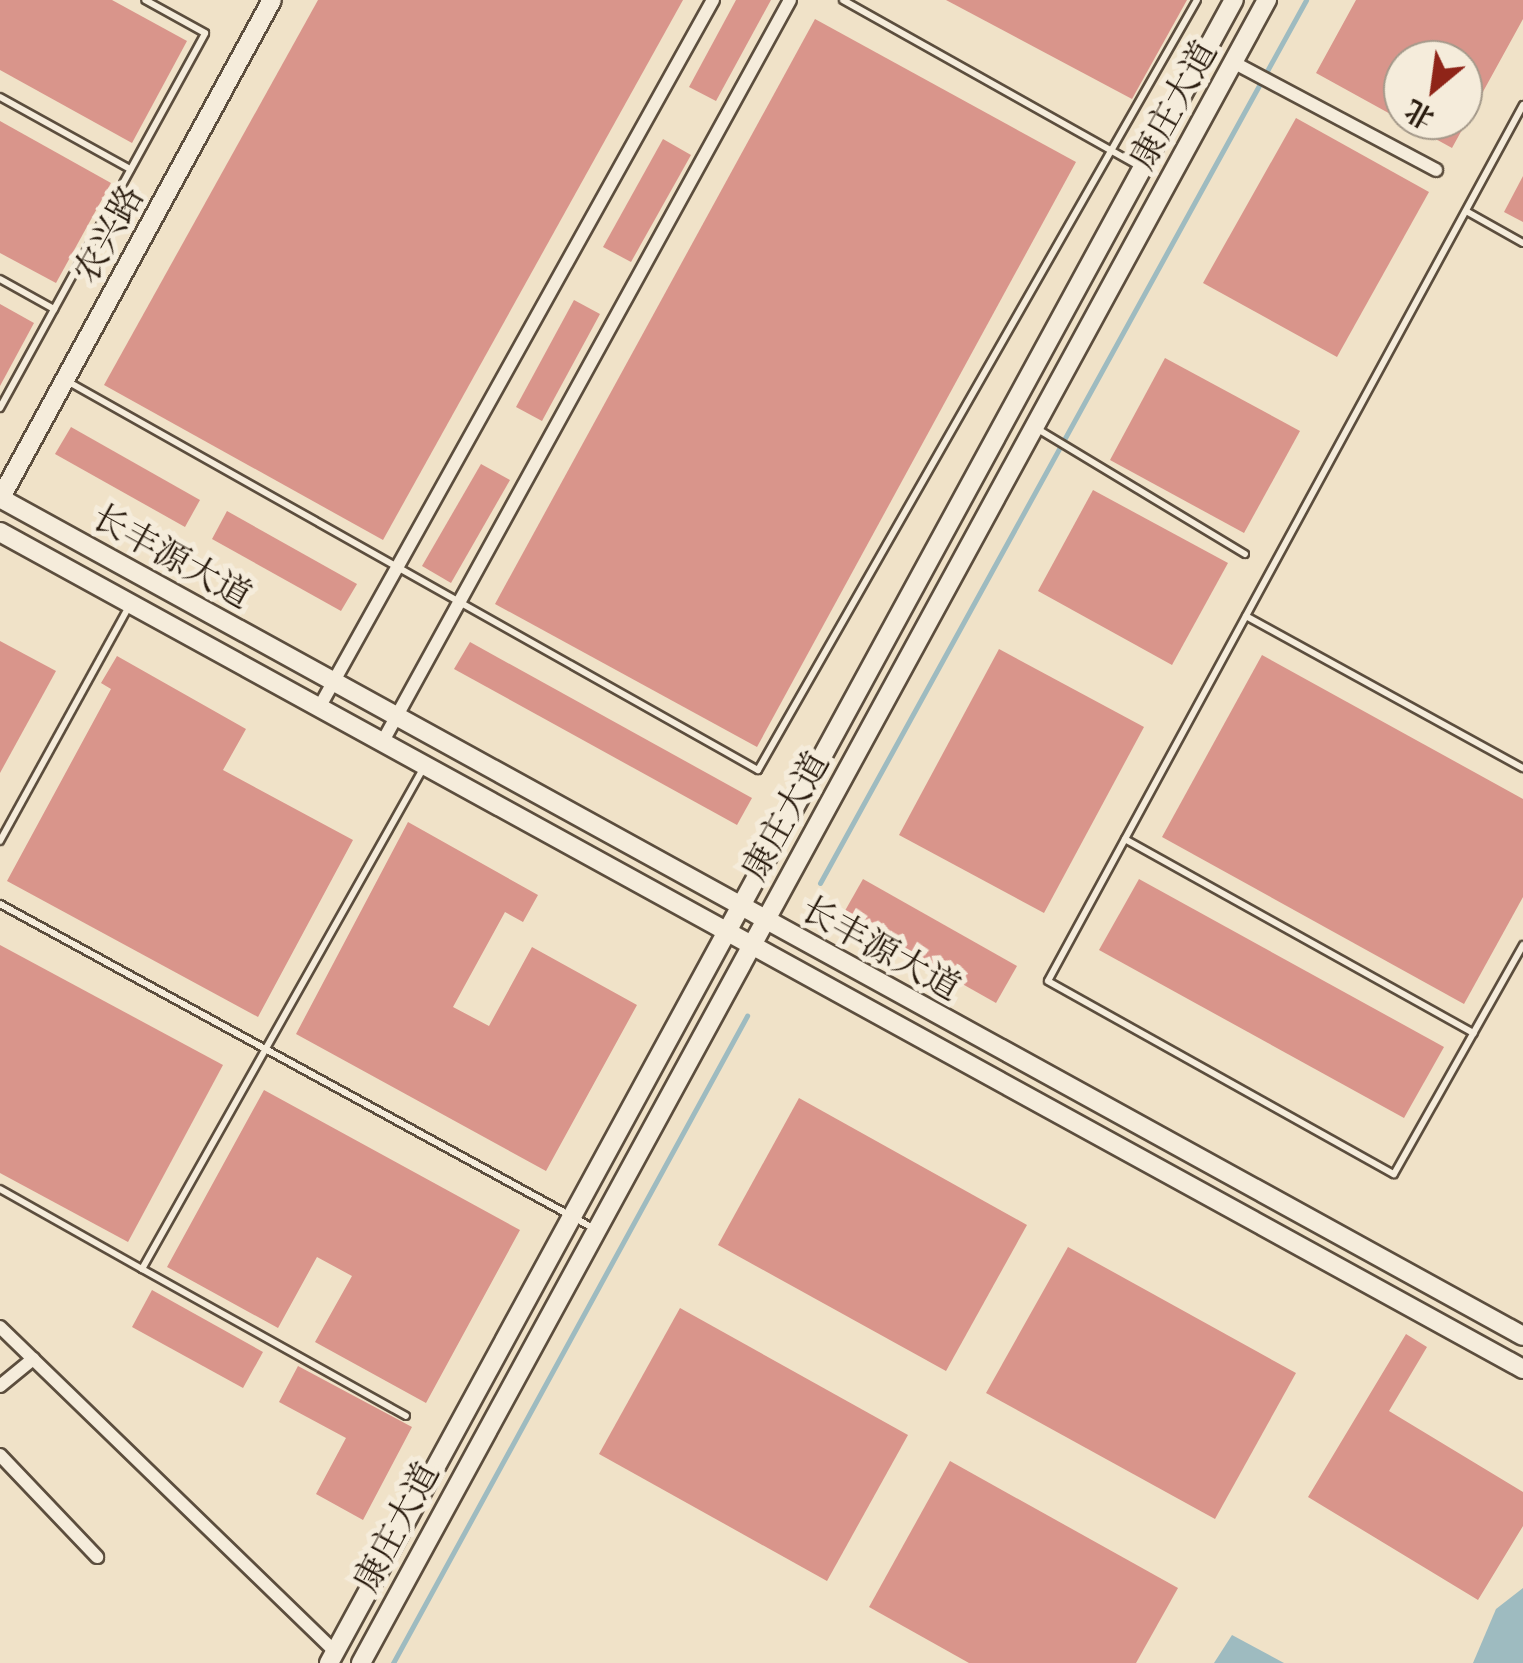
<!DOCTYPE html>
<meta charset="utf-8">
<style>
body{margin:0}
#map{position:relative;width:1523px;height:1663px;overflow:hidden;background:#f0e2c8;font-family:"Libre Caslon Text","Noto Serif SC",serif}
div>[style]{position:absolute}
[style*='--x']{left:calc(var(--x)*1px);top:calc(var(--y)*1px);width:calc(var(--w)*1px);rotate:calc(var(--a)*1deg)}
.water>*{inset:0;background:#9ebbc0}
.stream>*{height:5px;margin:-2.5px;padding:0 2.5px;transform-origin:2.5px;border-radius:2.5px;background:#9ebbc0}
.building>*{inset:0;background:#d9958b}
.roads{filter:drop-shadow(2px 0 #5c4e3e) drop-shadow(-2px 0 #5c4e3e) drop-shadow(0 2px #5c4e3e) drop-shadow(0 -2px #5c4e3e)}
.lane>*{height:6px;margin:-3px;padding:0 3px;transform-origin:3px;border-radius:3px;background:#f5ecdb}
.street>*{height:12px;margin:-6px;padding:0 6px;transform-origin:6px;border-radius:6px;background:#f5ecdb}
.secondary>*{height:18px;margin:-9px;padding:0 9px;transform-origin:9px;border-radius:9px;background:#f5ecdb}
span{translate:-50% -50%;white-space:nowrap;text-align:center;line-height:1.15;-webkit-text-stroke:10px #f5ecdb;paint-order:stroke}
.street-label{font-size:35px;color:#2b1d10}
.north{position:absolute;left:1383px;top:40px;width:100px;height:100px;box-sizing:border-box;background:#f5ecdb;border:2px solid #a4998a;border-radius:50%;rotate:209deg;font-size:28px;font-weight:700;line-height:40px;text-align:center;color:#2b1d10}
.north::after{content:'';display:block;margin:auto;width:35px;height:45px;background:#8f2418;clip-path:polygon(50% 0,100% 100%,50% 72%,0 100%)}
</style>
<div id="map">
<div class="water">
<div style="clip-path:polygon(1523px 1588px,1523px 1663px,1473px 1663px,1496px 1609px)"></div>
<div style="clip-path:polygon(1232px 1635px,1284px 1663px,1214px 1663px)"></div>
</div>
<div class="stream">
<div style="--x:820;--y:883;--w:1008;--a:-61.17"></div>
<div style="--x:393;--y:1663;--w:738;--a:-61.32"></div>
</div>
<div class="building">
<div style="clip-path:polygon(0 0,112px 0,187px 41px,132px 143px,0 70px)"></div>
<div style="clip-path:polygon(318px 0,683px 0,383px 540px,104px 385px)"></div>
<div style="clip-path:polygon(736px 0,771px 0,716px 101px,689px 87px)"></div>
<div style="clip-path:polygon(946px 0,1187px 0,1132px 99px)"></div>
<div style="clip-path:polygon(evenodd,1356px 0,1523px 0,1523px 19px,1452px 148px,1316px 73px,1356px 0,1403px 60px,1463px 60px,1463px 120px,1403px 120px,1403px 60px)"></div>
<div style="clip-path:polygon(815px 19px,1076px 162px,757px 747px,495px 604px)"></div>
<div style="clip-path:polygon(1296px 118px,1429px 192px,1337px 357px,1203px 283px)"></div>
<div style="clip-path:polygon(0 121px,111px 183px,56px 283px,0 253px)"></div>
<div style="clip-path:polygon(663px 139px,691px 155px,631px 262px,603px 247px)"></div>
<div style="clip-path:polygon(1523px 176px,1523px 222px,1504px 212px)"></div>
<div style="clip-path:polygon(574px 300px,600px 314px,542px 421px,516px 407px)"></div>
<div style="clip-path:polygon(0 304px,34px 323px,0 386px)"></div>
<div style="clip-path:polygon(1165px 358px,1300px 431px,1244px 533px,1110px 460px)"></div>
<div style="clip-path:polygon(71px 427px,200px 500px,185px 527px,55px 454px)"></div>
<div style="clip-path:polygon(481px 464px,510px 480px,451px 583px,422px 566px)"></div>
<div style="clip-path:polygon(1093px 490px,1228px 563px,1172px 665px,1038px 591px)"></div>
<div style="clip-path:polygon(227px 511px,357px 584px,341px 611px,212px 539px)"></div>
<div style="clip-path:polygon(0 641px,56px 671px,0 773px)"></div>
<div style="clip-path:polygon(470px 642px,752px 798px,737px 825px,454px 669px)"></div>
<div style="clip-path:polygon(999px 649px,1144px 727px,1044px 913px,899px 835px)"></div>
<div style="clip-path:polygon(1262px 655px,1523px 799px,1523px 897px,1464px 1004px,1162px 837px)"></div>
<div style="clip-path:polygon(117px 656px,246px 729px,223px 770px,353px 840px,258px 1017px,7px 881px,111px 689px,101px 683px)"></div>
<div style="clip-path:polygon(408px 822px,538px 895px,523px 922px,505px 912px,453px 1007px,489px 1026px,532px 947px,637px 1005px,546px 1171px,296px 1034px)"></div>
<div style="clip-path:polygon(863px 879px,1017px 966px,996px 1003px,842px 916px)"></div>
<div style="clip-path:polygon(1139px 879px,1444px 1047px,1404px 1118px,1099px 950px)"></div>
<div style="clip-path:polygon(0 945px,223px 1065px,128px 1242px,0 1173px)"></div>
<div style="clip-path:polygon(264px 1090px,520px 1230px,426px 1403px,315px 1342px,352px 1276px,317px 1257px,278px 1328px,167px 1267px)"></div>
<div style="clip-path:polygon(799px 1098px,1027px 1225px,946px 1371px,718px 1245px)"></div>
<div style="clip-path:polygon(1068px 1247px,1296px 1373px,1215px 1519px,986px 1393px)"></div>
<div style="clip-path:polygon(152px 1290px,263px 1352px,243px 1388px,132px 1327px)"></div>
<div style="clip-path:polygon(680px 1308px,908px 1435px,827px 1581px,599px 1454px)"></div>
<div style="clip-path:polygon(1406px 1334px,1427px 1347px,1389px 1411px,1523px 1492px,1523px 1526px,1478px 1600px,1308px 1497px)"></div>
<div style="clip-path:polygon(298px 1366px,412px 1427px,363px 1520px,316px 1494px,346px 1438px,279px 1402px)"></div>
<div style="clip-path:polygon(950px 1461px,1178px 1588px,1136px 1663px,969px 1663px,869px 1607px)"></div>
</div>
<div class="roads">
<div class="lane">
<div style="--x:843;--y:0;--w:339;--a:29.3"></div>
<div style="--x:0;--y:97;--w:149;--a:29"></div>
<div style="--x:1523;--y:105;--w:996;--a:118.47"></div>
<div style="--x:1048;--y:981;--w:396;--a:29.2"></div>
<div style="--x:1394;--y:1174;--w:263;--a:-60.6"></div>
<div style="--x:1466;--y:211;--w:65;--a:29.3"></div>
<div style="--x:0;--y:279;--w:62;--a:29.1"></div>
<div style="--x:67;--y:381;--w:793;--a:29.38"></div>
<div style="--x:758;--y:770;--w:886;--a:-60.31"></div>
<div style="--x:0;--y:408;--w:427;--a:-61.3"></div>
<div style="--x:205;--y:33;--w:68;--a:-151.2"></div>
<div style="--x:1036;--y:428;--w:244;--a:31.1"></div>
<div style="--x:1246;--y:616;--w:316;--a:28.8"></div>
<div style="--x:1125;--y:839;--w:399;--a:29.1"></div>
<div style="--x:0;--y:841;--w:269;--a:-61.2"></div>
<div style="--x:0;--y:904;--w:676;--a:28.65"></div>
<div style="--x:0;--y:1189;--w:163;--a:29.4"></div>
<div style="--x:142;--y:1269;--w:576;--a:-60.67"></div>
<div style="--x:142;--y:1269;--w:302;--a:29.1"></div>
</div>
<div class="street">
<div style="--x:1233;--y:62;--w:230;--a:28"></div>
<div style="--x:320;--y:706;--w:808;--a:-60.9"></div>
<div style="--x:383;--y:741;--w:845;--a:-61.22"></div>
<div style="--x:0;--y:1327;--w:467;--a:44.1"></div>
<div style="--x:0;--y:1386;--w:43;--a:-39.3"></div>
<div style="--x:0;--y:1455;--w:141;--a:46.4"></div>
</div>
<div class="secondary">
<div style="--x:0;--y:498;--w:1738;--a:28.82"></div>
<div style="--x:0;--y:499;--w:568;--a:-61.41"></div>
<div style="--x:0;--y:532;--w:1738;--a:28.79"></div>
<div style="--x:329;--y:1663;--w:1893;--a:-61.45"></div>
<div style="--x:361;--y:1663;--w:1894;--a:-61.42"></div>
</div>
</div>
<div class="street-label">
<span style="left:1173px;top:105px;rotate:-61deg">康庄大道</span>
<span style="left:108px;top:234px;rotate:-61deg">农兴路</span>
<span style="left:172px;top:556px;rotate:29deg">长丰源大道</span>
<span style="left:785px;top:816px;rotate:-61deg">康庄大道</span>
<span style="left:881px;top:948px;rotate:29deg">长丰源大道</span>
<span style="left:396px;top:1527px;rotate:-62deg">康庄大道</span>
</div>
<div class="north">北</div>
</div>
